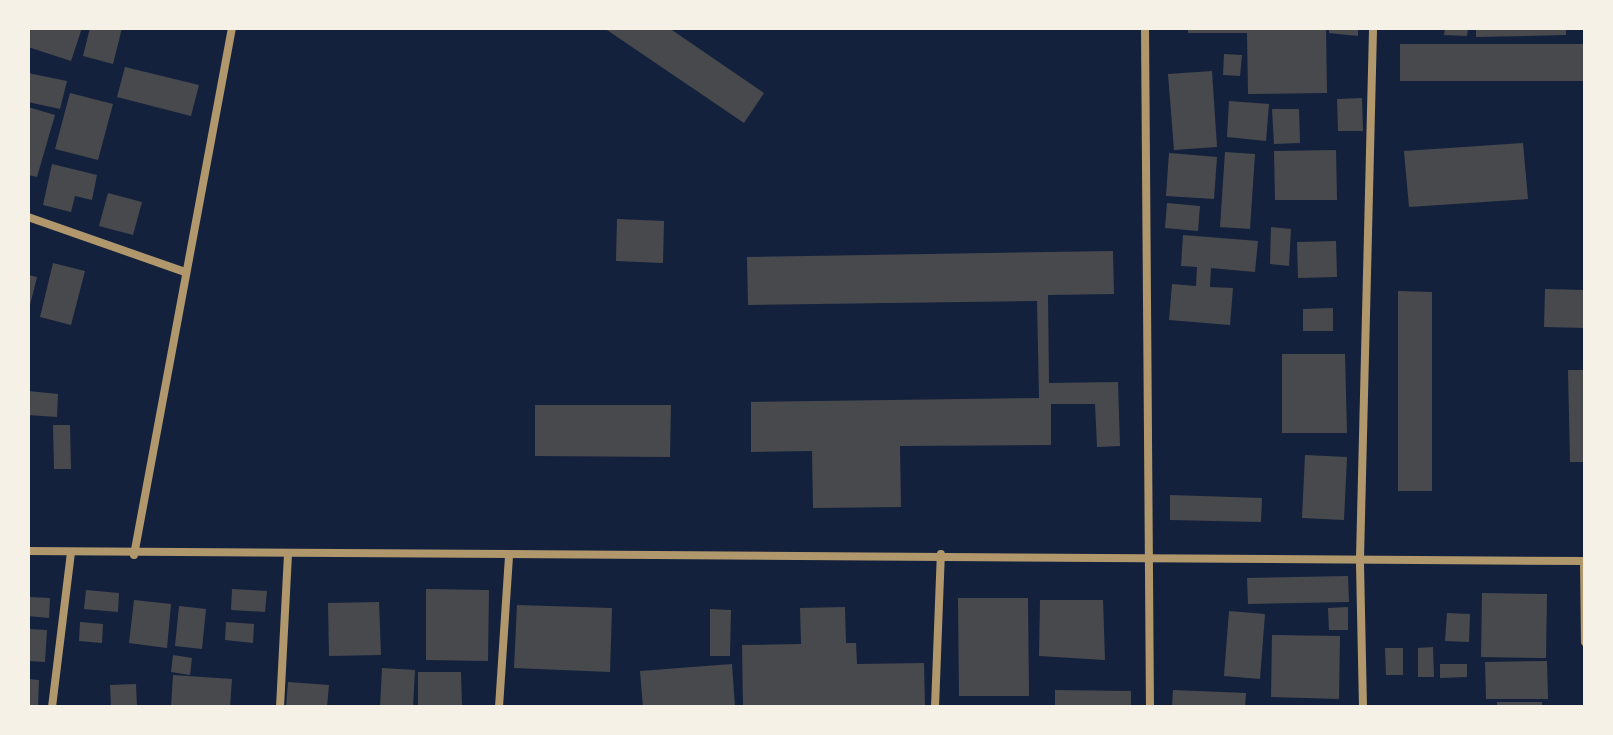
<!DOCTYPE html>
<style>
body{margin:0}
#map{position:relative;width:1613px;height:735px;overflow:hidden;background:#14213d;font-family:"IBM Plex Sans",sans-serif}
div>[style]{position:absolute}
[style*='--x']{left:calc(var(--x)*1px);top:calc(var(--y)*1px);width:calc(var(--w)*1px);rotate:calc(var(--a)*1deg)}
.building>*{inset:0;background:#48494c}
.minor>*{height:8px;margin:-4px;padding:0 4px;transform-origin:4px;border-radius:4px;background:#b1986c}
span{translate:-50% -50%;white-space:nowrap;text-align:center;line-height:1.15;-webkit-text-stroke:6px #f6f1e7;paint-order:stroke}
.frame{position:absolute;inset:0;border:30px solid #f6f1e7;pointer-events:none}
</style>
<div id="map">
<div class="building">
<div style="clip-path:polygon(28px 28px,82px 28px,71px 61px,28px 47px)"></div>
<div style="clip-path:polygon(90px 28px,122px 28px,113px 64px,83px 56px)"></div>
<div style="clip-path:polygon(604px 28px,669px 28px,764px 93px,744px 123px)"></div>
<div style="clip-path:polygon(1188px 28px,1326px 28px,1327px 93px,1248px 94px,1247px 33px,1188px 33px)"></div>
<div style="clip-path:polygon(1329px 28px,1358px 28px,1358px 36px,1329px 33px)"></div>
<div style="clip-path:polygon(1445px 28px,1468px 28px,1467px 36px,1444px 35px)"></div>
<div style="clip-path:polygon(1476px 28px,1566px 28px,1566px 35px,1476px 37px)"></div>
<div style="clip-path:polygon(1400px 44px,1585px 44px,1585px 81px,1400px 81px)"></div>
<div style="clip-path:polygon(1224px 54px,1242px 55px,1240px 76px,1223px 75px)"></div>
<div style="clip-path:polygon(125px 67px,199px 85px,191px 116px,117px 97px)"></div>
<div style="clip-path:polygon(1212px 71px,1217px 147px,1174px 150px,1168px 74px)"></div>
<div style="clip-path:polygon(28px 73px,67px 81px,60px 109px,28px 102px)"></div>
<div style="clip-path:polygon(70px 93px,113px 104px,98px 160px,55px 149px)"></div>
<div style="clip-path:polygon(1362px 98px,1363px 131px,1338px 131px,1337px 99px)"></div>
<div style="clip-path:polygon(1229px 101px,1269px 104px,1266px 141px,1227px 137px)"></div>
<div style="clip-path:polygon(28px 107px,55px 115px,37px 177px,28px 175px)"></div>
<div style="clip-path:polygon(1272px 109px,1299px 109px,1300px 143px,1274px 144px)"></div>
<div style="clip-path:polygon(1523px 143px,1528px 199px,1409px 207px,1404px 151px)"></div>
<div style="clip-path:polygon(1336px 150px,1337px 200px,1275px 200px,1274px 151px)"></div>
<div style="clip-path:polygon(1225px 152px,1255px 154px,1250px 229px,1220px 227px)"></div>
<div style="clip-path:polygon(1169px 153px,1217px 157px,1214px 199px,1166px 196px)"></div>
<div style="clip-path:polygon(52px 164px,97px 175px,92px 200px,75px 196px,71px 212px,43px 205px)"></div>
<div style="clip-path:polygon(108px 193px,142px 202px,133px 235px,99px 226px)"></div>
<div style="clip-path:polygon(1167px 203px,1200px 206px,1198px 231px,1165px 228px)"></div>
<div style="clip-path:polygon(617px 219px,664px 221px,663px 263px,616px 261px)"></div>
<div style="clip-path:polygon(1271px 227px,1291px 229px,1289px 266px,1270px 264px)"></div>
<div style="clip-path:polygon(1183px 235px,1258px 241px,1255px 272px,1211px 268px,1210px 287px,1233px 288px,1230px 325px,1169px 320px,1172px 284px,1196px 286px,1197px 267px,1181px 266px)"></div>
<div style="clip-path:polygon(1336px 241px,1337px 277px,1298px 278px,1297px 242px)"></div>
<div style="clip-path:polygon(1113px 251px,1114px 294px,1048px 295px,1049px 383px,1118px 382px,1120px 446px,1097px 447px,1095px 404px,1051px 404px,1051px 445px,900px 446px,901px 507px,813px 508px,812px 451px,751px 452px,751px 402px,1039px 398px,1037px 301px,748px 305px,747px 257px)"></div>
<div style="clip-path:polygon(53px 263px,85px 271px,71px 325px,40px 317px)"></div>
<div style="clip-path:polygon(28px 275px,37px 277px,29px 309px,28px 308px)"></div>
<div style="clip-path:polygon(1545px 289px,1585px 290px,1585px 328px,1544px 327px)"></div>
<div style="clip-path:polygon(1398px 291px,1432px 292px,1432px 491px,1398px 491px)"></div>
<div style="clip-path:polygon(1333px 308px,1333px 331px,1303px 331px,1303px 309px)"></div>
<div style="clip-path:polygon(1282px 354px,1345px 354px,1347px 433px,1282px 433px)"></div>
<div style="clip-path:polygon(1568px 370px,1585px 370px,1585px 462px,1570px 462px)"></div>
<div style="clip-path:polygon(28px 391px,58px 394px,57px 417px,28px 415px)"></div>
<div style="clip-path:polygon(535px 405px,671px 405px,670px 457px,535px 456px)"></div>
<div style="clip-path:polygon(53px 425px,70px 425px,71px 469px,54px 469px)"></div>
<div style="clip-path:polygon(1305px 455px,1347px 457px,1344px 520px,1302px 518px)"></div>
<div style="clip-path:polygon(1170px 495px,1262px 498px,1261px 522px,1170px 520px)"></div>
<div style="clip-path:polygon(1348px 576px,1349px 602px,1248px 604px,1247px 578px)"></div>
<div style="clip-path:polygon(232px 589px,267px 591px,265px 612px,231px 610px)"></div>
<div style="clip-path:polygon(426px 589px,489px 590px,488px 661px,426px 660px)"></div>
<div style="clip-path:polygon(86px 590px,119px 593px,118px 612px,84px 609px)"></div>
<div style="clip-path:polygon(1482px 593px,1547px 594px,1546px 658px,1481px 657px)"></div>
<div style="clip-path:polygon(28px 597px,50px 598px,49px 618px,28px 616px)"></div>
<div style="clip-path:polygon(958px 598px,1028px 598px,1029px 696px,959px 696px)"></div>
<div style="clip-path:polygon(134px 600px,171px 604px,167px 648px,129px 643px)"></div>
<div style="clip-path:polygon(1040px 600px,1103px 600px,1105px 660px,1039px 656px)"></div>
<div style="clip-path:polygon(379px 602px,381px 655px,329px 656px,328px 603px)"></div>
<div style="clip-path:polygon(517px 605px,612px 608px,610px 672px,514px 668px)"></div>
<div style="clip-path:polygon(179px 606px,206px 609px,202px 649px,175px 646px)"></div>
<div style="clip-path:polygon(845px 607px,846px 643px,856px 643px,857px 664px,924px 663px,925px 706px,743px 707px,742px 645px,801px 644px,800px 608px)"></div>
<div style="clip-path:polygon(1348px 607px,1348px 630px,1329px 630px,1328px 608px)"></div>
<div style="clip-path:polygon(710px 609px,731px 610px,730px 656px,710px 656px)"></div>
<div style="clip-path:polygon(1229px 611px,1265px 614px,1260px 679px,1224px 676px)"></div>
<div style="clip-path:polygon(1447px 613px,1470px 614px,1469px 642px,1445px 641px)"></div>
<div style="clip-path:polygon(80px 622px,103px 624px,102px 643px,79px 641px)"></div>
<div style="clip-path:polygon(226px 622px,254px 624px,253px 643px,225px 640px)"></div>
<div style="clip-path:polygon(28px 629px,47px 630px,45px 662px,28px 661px)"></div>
<div style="clip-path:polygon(1272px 635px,1340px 636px,1339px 699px,1271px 697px)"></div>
<div style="clip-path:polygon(1433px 647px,1434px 677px,1418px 677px,1418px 648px)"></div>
<div style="clip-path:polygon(1385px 648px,1403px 648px,1403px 675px,1386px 675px)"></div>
<div style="clip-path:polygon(173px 655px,192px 658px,190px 675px,171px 672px)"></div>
<div style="clip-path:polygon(1547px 661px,1548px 699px,1486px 699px,1485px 662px)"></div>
<div style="clip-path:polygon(732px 664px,735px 707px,643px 707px,640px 671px)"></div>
<div style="clip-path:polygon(1440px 664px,1467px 664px,1467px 677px,1440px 678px)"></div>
<div style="clip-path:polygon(382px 668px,415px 670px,413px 707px,380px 707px)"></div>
<div style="clip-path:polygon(418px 672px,461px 672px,462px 707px,418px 707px)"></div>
<div style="clip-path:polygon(173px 675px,232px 679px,230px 707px,171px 707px)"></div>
<div style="clip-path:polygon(28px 679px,39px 680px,38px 707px,28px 707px)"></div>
<div style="clip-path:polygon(288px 682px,329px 685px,327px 707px,286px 707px)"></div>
<div style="clip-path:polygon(136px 684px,137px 707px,111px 707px,110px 685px)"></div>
<div style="clip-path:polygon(1055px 690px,1131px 691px,1131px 707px,1055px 707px)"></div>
<div style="clip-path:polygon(1173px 690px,1246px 693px,1245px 707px,1172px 707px)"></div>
<div style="clip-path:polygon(1497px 702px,1542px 702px,1542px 707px,1497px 707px)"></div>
</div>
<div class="minor">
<div style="--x:1145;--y:28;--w:679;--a:89.58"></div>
<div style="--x:28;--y:217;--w:166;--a:19.3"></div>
<div style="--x:28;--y:551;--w:1557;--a:0.37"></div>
<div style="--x:134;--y:555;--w:536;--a:-79.47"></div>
<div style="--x:1584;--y:561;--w:81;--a:89.3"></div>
<div style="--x:52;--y:707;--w:155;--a:-83"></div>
<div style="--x:280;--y:707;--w:151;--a:-87"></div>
<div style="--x:499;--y:707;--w:152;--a:-86.2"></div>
<div style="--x:935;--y:707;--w:153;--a:-87.8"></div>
<div style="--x:1363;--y:707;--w:149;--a:-91.2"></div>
<div style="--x:1360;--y:558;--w:530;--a:-88.59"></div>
</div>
<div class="frame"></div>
</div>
